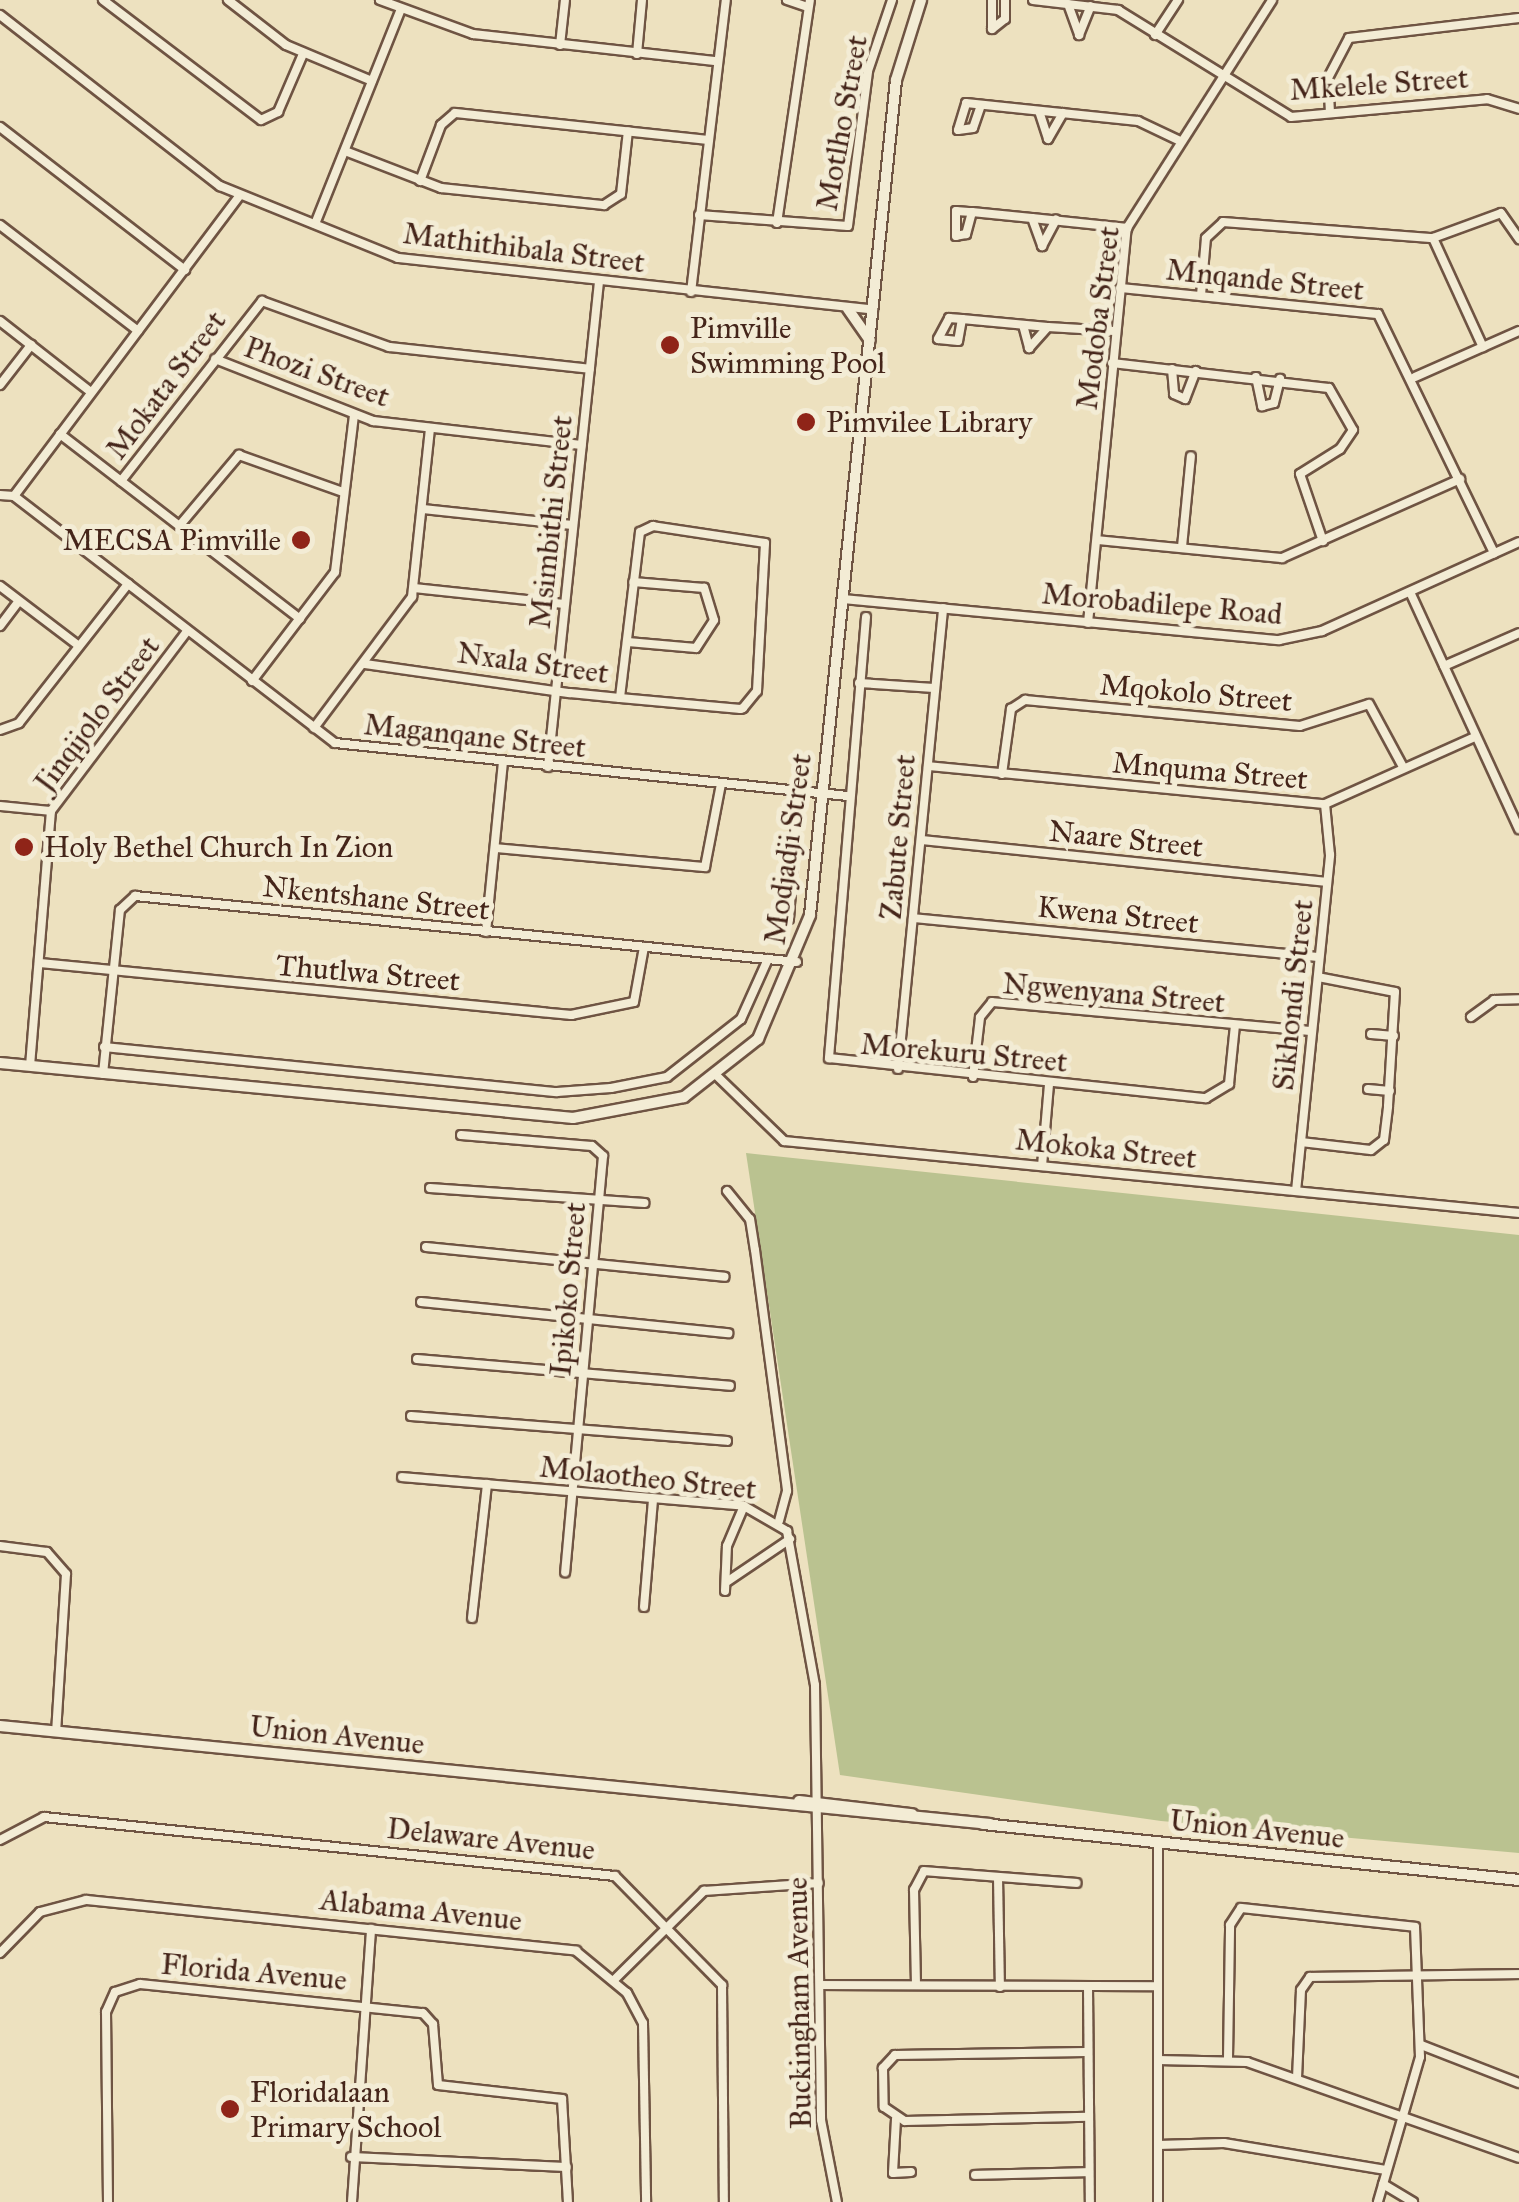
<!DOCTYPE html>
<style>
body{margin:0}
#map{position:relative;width:1519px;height:2202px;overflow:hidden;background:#ede1bf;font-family:"IM FELL Great Primer",serif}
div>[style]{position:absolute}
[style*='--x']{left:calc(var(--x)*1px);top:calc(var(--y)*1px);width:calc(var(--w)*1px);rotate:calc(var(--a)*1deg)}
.green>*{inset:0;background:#bac290}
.roads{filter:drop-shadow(2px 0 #6f5443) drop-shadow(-2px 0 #6f5443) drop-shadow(0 2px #6f5443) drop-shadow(0 -2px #6f5443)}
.street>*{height:8px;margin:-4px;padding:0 4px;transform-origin:4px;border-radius:4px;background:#f3ecd5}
.secondary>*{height:10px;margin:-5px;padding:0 5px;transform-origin:5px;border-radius:5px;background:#f3ecd5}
.dots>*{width:28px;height:28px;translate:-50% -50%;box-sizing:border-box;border:5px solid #f3ecd5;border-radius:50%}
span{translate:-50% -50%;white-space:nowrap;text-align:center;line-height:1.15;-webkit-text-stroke:10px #f3ecd5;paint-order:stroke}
.street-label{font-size:30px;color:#45251a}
.poi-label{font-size:30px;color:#45251a}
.left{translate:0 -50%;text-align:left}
.right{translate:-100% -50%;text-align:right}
</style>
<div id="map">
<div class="green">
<div style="clip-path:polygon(746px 1153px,1519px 1235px,1519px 1853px,1161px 1821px,840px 1775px)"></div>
</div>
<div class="roads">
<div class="street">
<div style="--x:103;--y:0;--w:198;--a:37.2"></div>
<div style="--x:261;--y:120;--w:19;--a:-25"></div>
<div style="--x:278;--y:112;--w:63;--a:-66.7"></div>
<div style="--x:228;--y:0;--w:73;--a:37.8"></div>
<div style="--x:286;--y:45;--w:93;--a:22.7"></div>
<div style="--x:380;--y:0;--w:99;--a:20.1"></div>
<div style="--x:473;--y:34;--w:243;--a:6.4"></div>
<div style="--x:787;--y:0;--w:21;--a:19"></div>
<div style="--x:992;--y:0;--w:29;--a:90"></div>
<div style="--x:992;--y:29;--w:16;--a:-38"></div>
<div style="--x:1005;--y:19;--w:19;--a:-90"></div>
<div style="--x:1033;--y:0;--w:86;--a:6.7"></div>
<div style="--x:1118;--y:10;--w:203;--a:31.7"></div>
<div style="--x:1291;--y:117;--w:197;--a:-5.2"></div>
<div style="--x:1487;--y:99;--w:34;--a:17"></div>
<div style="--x:1068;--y:4;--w:33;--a:70"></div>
<div style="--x:1079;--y:35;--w:31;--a:-68"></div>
<div style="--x:0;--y:15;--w:279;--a:37.9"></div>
<div style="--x:220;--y:186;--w:192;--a:22"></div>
<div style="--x:398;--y:258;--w:478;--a:6.2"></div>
<div style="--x:1155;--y:35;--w:42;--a:-56.7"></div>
<div style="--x:560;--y:45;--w:45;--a:-83.7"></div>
<div style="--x:637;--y:54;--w:54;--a:-84.7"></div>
<div style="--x:981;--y:105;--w:24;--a:109"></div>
<div style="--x:973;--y:128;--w:15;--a:172"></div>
<div style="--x:958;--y:130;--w:28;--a:-73"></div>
<div style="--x:966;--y:103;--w:173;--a:6"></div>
<div style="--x:1138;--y:121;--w:47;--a:25.5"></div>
<div style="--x:1039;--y:111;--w:29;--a:72"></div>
<div style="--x:1048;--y:139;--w:30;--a:-60"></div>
<div style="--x:1330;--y:113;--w:35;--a:-93"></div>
<div style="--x:1328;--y:78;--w:45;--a:-62.3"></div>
<div style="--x:1349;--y:38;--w:171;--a:-6.7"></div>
<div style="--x:0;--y:127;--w:234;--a:37.7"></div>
<div style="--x:345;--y:151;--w:103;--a:21.1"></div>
<div style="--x:441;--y:188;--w:164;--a:6"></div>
<div style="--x:604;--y:205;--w:20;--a:-33"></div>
<div style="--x:621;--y:194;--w:63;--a:-83.7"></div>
<div style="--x:420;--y:181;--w:60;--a:-69.4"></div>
<div style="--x:441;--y:125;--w:18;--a:-41"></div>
<div style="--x:455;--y:113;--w:253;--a:6.1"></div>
<div style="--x:972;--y:212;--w:23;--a:105"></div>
<div style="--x:966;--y:234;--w:10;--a:169"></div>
<div style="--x:956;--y:236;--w:25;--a:-90"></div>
<div style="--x:956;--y:211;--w:16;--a:4"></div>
<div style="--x:972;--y:212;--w:60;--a:5.7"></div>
<div style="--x:1032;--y:218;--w:96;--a:6"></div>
<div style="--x:699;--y:215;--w:149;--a:4.2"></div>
<div style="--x:848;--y:226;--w:156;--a:-82.6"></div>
<div style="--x:868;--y:71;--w:75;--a:-71.3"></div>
<div style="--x:1032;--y:218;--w:30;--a:70"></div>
<div style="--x:1042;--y:246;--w:30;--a:-62"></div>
<div style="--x:777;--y:223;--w:225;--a:-81.6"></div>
<div style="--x:315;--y:224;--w:232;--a:-68.2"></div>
<div style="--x:0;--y:225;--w:174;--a:37.5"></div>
<div style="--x:1433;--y:238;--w:120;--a:65.4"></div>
<div style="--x:1120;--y:288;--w:259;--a:5.8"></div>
<div style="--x:1378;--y:314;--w:266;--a:64.1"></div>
<div style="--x:691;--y:292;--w:294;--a:-83.2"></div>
<div style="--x:1201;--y:295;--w:57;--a:-85"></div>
<div style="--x:1206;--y:238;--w:23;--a:-43"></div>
<div style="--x:1223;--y:222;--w:211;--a:4.4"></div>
<div style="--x:1433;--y:238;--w:72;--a:-20.2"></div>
<div style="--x:1501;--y:213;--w:32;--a:55"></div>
<div style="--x:962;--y:319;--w:22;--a:100"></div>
<div style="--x:958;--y:341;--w:20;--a:-174"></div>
<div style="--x:938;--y:339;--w:24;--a:-62"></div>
<div style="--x:949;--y:318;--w:13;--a:4"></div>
<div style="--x:962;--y:319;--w:86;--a:5.3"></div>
<div style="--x:1048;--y:327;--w:66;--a:3.5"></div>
<div style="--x:0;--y:321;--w:115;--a:38"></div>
<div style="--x:1023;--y:325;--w:24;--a:75"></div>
<div style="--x:1029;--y:348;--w:28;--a:-48"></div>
<div style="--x:215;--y:359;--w:170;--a:21.4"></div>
<div style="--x:373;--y:421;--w:210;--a:6.6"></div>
<div style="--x:1112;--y:363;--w:218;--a:6.6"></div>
<div style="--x:1329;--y:388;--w:48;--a:60.3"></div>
<div style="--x:1353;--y:430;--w:23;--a:124"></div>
<div style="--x:1340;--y:449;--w:47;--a:148"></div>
<div style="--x:1300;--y:474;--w:71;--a:71.1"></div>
<div style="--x:1172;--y:369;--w:25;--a:85"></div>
<div style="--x:1174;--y:394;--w:12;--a:24"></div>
<div style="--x:1185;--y:399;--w:30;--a:-69"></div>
<div style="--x:1256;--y:377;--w:30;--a:78"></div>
<div style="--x:1262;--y:406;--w:12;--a:-14"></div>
<div style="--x:1274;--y:403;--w:25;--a:-76"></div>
<div style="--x:1415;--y:377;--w:114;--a:-23.9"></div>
<div style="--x:0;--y:385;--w:51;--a:-52.2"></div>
<div style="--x:60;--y:434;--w:303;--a:37.6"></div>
<div style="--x:121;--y:481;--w:229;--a:-51.9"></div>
<div style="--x:262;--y:301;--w:135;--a:19.9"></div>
<div style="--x:389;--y:347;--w:202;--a:6.2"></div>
<div style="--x:0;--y:495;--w:14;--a:4"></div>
<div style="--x:14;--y:496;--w:405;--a:37.6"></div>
<div style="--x:335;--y:743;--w:516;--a:5.9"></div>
<div style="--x:14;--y:496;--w:376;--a:-53.1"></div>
<div style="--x:423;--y:509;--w:150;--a:6.1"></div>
<div style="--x:180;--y:525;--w:92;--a:-49.9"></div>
<div style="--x:239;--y:455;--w:110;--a:19.6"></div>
<div style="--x:1097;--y:540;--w:186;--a:5.6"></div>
<div style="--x:1282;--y:558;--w:195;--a:-23.9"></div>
<div style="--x:1182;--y:547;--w:91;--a:-84.4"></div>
<div style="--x:0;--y:586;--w:99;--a:37.2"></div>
<div style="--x:414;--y:588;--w:151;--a:6.1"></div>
<div style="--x:1410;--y:592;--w:261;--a:65.3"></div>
<div style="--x:843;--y:599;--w:438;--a:5.4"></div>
<div style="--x:1279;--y:640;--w:44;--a:-11.8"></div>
<div style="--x:1322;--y:631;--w:216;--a:-24.3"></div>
<div style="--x:866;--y:617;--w:443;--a:94.8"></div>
<div style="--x:829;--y:1058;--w:379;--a:6.1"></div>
<div style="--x:1206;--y:1098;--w:27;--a:-31"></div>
<div style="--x:1229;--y:1084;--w:59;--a:-84.2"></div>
<div style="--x:1088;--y:623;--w:397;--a:-84.4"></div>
<div style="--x:1127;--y:228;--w:270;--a:-57.5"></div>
<div style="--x:0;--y:626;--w:31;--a:-53"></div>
<div style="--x:628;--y:642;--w:68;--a:5"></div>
<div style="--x:696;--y:648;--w:33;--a:-57"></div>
<div style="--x:714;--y:620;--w:34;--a:-107"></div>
<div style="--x:704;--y:588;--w:71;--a:-175.2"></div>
<div style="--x:365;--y:664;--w:207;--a:8.1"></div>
<div style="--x:570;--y:693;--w:50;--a:5.7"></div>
<div style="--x:620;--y:698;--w:121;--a:5.2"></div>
<div style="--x:740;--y:709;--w:3;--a:-18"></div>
<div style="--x:743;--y:708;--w:22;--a:-51"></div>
<div style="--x:757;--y:691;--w:148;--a:-86.9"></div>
<div style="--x:765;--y:543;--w:113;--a:-171.4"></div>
<div style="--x:653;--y:526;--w:14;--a:155"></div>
<div style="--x:640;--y:532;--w:167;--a:96.9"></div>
<div style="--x:1444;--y:666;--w:82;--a:-23.7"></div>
<div style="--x:252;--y:681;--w:137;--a:-52.7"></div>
<div style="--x:335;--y:572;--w:157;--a:-83.1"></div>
<div style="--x:859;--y:683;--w:75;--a:3.8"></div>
<div style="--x:314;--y:728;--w:164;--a:-53.2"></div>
<div style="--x:412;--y:597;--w:170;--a:-83.9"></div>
<div style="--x:0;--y:730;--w:20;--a:-20"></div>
<div style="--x:19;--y:723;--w:177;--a:-51.9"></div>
<div style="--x:928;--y:766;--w:399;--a:5.5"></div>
<div style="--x:1325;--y:804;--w:164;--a:-24.1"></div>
<div style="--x:548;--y:767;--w:488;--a:-84"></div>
<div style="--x:1002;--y:774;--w:66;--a:-82.1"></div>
<div style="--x:1011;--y:709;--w:17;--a:-33"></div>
<div style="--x:1025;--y:700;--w:276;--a:5.4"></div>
<div style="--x:1300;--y:726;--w:72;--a:-17.7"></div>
<div style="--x:1369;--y:704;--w:72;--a:61.6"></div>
<div style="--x:0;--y:806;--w:51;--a:5.6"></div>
<div style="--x:921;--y:840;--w:407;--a:5.9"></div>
<div style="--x:495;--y:848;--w:211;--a:5.2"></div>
<div style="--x:705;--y:867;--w:85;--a:-79.1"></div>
<div style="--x:913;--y:918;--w:408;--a:5.5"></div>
<div style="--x:789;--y:919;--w:128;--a:-86"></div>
<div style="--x:486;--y:932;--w:170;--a:-84.3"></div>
<div style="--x:40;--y:963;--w:534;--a:5.59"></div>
<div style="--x:571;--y:1015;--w:64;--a:-11.7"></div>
<div style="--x:634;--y:1002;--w:56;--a:-79.7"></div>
<div style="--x:1471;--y:1017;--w:29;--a:-36"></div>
<div style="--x:1494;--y:1000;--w:25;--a:-2"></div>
<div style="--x:1371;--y:1034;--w:23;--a:5"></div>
<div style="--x:104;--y:1047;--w:455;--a:5.7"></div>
<div style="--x:557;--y:1092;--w:54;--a:-4.2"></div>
<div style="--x:611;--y:1088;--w:57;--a:-11.1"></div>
<div style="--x:667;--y:1077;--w:94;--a:-38.1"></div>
<div style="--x:741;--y:1019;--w:66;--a:-65.8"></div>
<div style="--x:30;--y:1066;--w:256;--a:-85.3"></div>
<div style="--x:51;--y:811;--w:226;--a:-52.9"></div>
<div style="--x:898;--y:1069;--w:463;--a:-84.4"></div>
<div style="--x:103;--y:1074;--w:165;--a:-84.1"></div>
<div style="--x:120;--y:910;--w:21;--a:-43"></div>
<div style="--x:135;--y:896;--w:665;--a:5.69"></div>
<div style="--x:716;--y:1075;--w:95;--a:44.1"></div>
<div style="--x:784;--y:1141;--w:739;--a:5.59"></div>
<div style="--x:973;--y:1077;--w:60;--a:-83.3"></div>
<div style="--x:980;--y:1017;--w:19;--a:-51"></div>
<div style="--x:992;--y:1002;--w:321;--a:5.2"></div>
<div style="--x:1368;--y:1089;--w:22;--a:5"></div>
<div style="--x:461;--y:1135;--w:131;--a:4.8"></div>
<div style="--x:592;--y:1146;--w:15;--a:42"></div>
<div style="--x:603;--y:1156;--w:418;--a:95.2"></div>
<div style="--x:1301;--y:1142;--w:70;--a:6.5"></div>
<div style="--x:1371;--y:1150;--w:16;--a:-38"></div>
<div style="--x:1384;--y:1140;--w:34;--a:-83"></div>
<div style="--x:1388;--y:1106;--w:114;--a:-86.5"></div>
<div style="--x:1395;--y:992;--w:78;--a:-169"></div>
<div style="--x:1042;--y:1166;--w:82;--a:-85.1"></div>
<div style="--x:430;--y:1188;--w:215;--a:4"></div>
<div style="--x:727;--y:1191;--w:36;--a:51"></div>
<div style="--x:750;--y:1219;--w:31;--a:81"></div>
<div style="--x:755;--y:1250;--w:243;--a:82.4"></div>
<div style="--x:787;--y:1491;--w:31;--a:105"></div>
<div style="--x:1296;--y:1191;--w:338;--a:-84.2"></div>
<div style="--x:1330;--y:855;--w:51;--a:-95.6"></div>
<div style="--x:426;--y:1247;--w:300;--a:5.7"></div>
<div style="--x:421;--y:1302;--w:309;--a:5.8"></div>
<div style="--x:417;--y:1359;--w:314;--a:4.9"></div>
<div style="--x:411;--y:1416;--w:317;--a:4.5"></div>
<div style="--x:402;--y:1477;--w:343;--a:4.8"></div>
<div style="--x:744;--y:1506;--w:50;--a:30.2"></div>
<div style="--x:787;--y:1531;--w:157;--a:79.7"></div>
<div style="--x:815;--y:1685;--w:435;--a:89.2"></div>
<div style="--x:821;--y:2120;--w:84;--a:79"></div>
<div style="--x:0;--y:1546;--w:47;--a:7.3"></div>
<div style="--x:47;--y:1552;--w:29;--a:49"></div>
<div style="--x:66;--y:1574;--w:157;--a:93.6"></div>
<div style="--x:728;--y:1581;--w:75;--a:-34.1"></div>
<div style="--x:725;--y:1591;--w:45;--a:-87.5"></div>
<div style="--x:727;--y:1546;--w:43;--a:-67"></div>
<div style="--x:644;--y:1607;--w:108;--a:-85.2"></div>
<div style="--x:472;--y:1618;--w:135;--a:-83.6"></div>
<div style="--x:0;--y:1840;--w:50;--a:-27.6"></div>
<div style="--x:44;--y:1817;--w:574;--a:5.9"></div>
<div style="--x:615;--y:1876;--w:153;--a:45.5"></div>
<div style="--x:722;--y:1985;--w:217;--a:89.5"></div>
<div style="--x:998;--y:1877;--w:110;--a:89"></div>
<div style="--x:0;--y:1953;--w:57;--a:-45.7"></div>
<div style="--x:40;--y:1912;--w:48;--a:-14.6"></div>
<div style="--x:86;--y:1900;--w:493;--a:5.9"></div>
<div style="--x:576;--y:1951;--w:66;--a:39.5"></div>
<div style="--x:627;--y:1993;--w:34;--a:62"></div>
<div style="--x:643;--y:2023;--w:179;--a:89"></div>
<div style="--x:614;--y:1980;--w:127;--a:-44.7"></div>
<div style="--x:704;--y:1891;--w:115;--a:-4"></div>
<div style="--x:820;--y:1985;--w:338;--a:0.2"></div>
<div style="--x:916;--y:1985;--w:95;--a:-91.2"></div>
<div style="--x:914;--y:1890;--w:21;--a:-62"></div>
<div style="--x:924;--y:1871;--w:153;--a:4.5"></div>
<div style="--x:1088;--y:1987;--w:215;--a:89.5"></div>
<div style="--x:1421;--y:2045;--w:105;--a:21.2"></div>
<div style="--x:1086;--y:2052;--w:191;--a:179.1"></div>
<div style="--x:895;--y:2055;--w:18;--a:133"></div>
<div style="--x:883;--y:2068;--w:39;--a:89"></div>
<div style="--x:884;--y:2107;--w:25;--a:34"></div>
<div style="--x:905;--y:2121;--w:183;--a:-1.3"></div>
<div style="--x:1228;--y:2058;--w:133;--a:-89.1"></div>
<div style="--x:1230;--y:1925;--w:20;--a:-57"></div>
<div style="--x:1241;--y:1908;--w:175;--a:6.2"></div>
<div style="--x:1415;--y:1927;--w:130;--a:87.8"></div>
<div style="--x:1420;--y:2057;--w:151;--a:106.2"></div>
<div style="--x:1158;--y:2060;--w:89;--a:1.3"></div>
<div style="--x:1247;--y:2062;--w:288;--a:19.4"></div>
<div style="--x:1297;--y:2078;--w:88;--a:-87.4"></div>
<div style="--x:1301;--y:1990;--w:16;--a:-55"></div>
<div style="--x:1310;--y:1977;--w:209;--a:-0.8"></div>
<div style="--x:896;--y:2119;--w:54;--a:93.2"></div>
<div style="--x:893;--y:2173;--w:18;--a:-3"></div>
<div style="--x:1158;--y:2145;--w:66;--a:-1.7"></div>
<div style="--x:1224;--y:2143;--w:164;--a:9.5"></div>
<div style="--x:351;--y:2157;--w:216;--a:2.7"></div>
<div style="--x:975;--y:2175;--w:114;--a:-1.5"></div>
<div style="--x:1383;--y:2184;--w:35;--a:31"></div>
<div style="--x:108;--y:2202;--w:190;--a:-90.6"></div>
<div style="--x:106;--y:2012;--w:22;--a:-66"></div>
<div style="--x:115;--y:1992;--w:26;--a:-18"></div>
<div style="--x:140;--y:1984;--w:284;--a:5.9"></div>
<div style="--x:423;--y:2013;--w:15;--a:48"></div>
<div style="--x:433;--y:2024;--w:61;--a:85.3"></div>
<div style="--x:438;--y:2085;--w:125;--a:6.4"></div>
<div style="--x:562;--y:2099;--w:103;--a:86.7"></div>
<div style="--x:352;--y:2202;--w:274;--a:-86"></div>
<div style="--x:1158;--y:2202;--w:359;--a:-90"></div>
</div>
<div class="secondary">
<div style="--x:848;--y:309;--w:38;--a:55"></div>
<div style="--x:0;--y:1063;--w:576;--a:5.48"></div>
<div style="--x:573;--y:1118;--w:113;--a:-10.7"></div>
<div style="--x:684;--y:1097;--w:94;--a:-38.1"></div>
<div style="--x:758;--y:1039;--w:134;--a:-67.2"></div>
<div style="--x:810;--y:915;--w:839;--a:-84.12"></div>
<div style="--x:896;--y:80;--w:84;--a:-72.6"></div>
<div style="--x:0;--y:1726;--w:995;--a:5.65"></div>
<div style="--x:799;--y:1801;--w:114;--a:6.6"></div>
<div style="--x:983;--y:1824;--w:539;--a:5.96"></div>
</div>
</div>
<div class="dots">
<div style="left:670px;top:345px;background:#8f2418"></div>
<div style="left:806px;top:422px;background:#8f2418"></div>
<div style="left:301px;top:540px;background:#8f2418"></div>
<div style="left:24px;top:847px;background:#8f2418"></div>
<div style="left:230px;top:2109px;background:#8f2418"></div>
</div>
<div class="street-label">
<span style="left:1379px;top:84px;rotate:-4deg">Mkelele Street</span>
<span style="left:842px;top:123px;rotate:-80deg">Motlho Street</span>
<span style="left:524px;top:248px;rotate:7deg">Mathithibala Street</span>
<span style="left:1265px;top:280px;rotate:6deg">Mnqande Street</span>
<span style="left:1098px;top:318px;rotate:-83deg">Modoba Street</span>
<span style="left:317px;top:372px;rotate:20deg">Phozi Street</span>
<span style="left:166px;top:385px;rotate:-53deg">Mokata Street</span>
<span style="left:551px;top:522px;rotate:-84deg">Msimbithi Street</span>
<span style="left:1162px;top:604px;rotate:5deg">Morobadilepe Road</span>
<span style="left:533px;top:663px;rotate:8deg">Nxala Street</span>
<span style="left:1196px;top:693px;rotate:5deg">Mqokolo Street</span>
<span style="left:97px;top:714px;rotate:-53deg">Jinqijolo Street</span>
<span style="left:475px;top:736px;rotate:6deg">Maganqane Street</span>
<span style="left:1210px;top:771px;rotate:5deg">Mnquma Street</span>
<span style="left:898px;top:837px;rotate:-85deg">Zabute Street</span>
<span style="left:1126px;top:839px;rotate:6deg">Naare Street</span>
<span style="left:788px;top:849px;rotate:-82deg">Modjadji Street</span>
<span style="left:376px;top:898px;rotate:6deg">Nkentshane Street</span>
<span style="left:1118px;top:915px;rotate:6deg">Kwena Street</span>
<span style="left:368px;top:973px;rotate:5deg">Thutlwa Street</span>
<span style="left:1114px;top:993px;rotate:5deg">Ngwenyana Street</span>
<span style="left:1293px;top:995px;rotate:-84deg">Sikhondi Street</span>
<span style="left:964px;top:1053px;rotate:5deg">Morekuru Street</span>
<span style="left:1106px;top:1149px;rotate:6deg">Mokoka Street</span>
<span style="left:568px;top:1289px;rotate:-85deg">Ipikoko Street</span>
<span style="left:648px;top:1478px;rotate:6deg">Molaotheo Street</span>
<span style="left:337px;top:1735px;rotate:6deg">Union Avenue</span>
<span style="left:1257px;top:1829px;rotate:6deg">Union Avenue</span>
<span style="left:491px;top:1839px;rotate:6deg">Delaware Avenue</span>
<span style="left:421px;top:1910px;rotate:6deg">Alabama Avenue</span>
<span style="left:254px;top:1972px;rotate:5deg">Florida Avenue</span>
<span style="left:799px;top:2003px;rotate:-91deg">Buckingham Avenue</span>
</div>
<div class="poi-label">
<span class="left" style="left:690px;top:345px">Pimville<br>Swimming Pool</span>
<span class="left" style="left:826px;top:422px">Pimvilee Library</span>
<span class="right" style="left:281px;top:540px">MECSA Pimville</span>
<span class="left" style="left:44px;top:847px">Holy Bethel Church In Zion</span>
<span class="left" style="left:250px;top:2109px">Floridalaan<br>Primary School</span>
</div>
</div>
